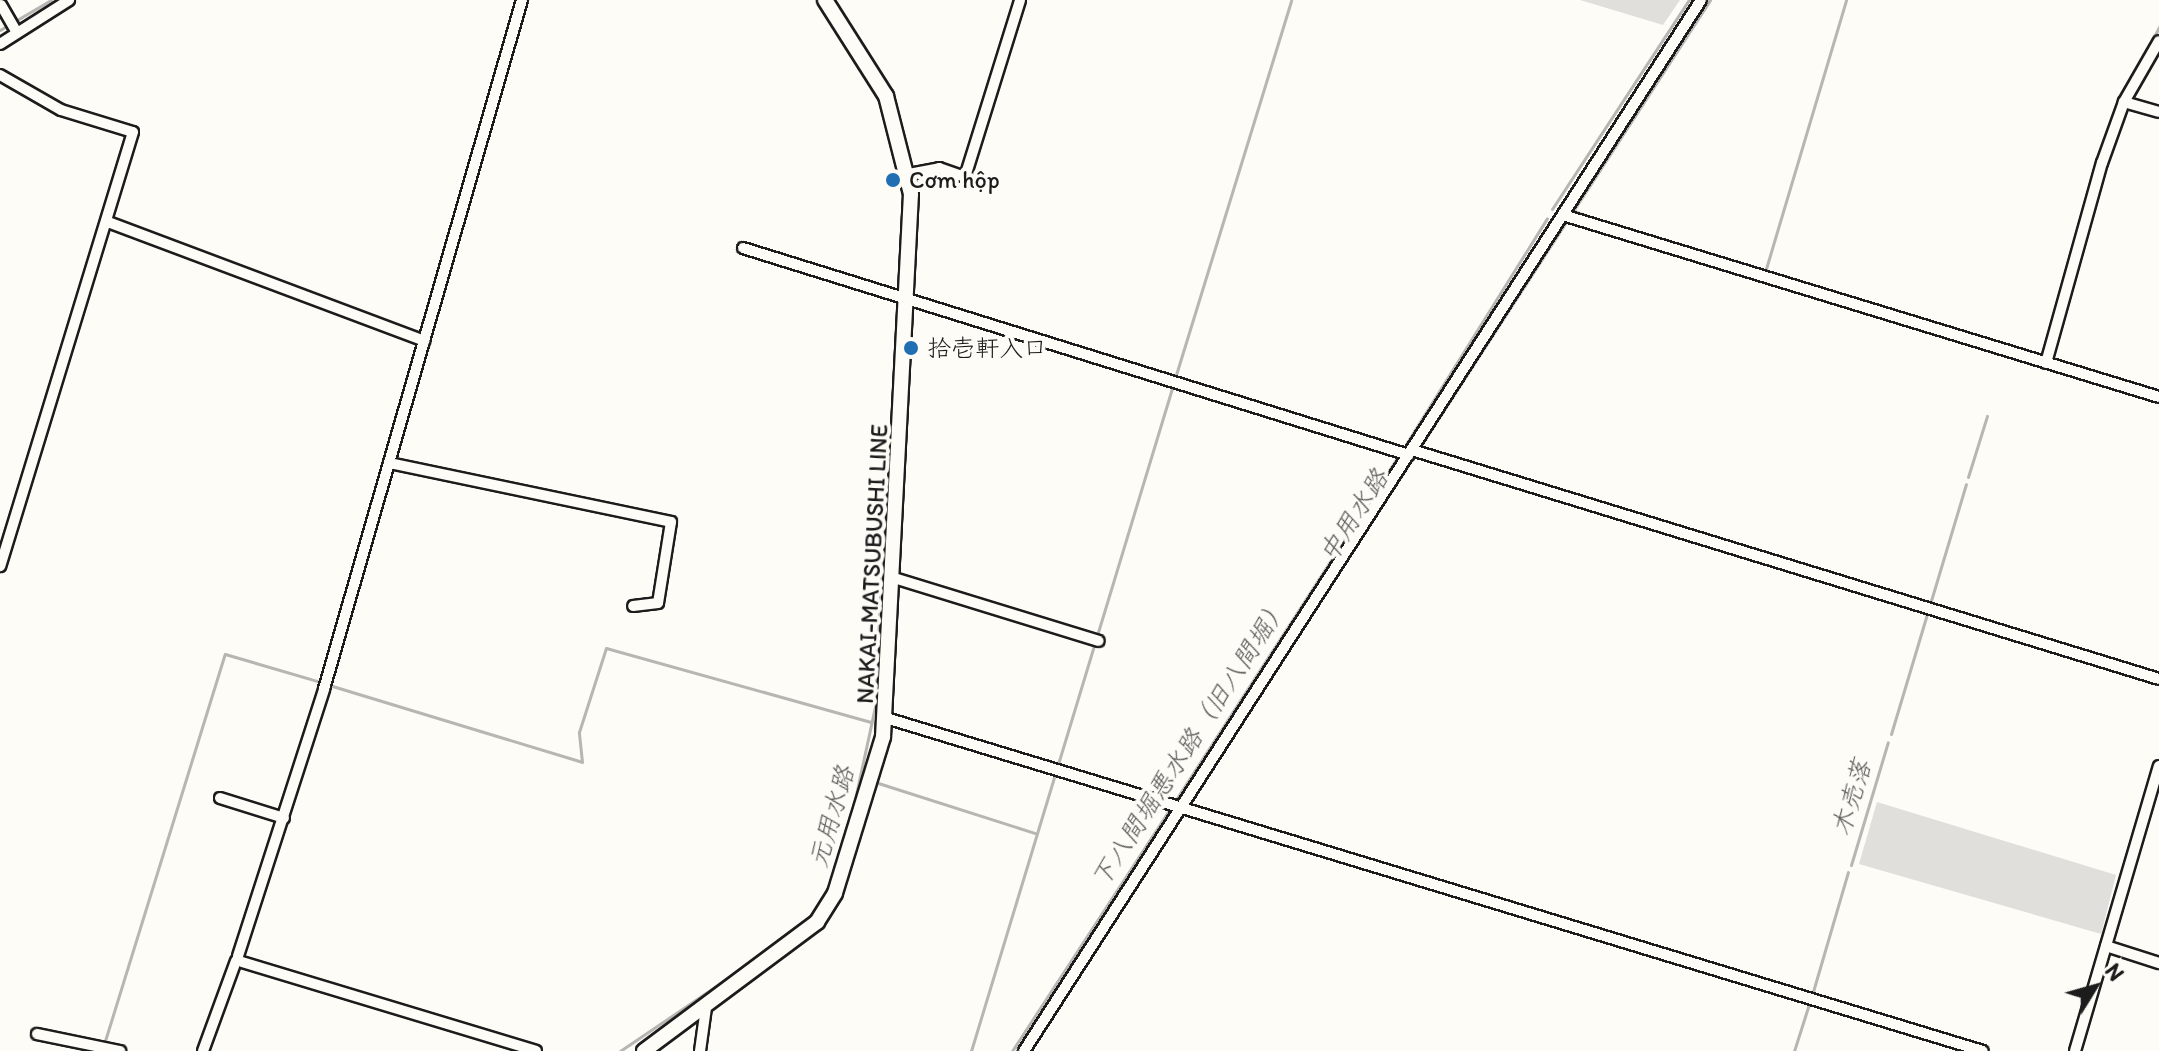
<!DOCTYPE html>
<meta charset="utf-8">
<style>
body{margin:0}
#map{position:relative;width:2159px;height:1051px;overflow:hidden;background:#fdfcf7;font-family:Itim,"Klee One",sans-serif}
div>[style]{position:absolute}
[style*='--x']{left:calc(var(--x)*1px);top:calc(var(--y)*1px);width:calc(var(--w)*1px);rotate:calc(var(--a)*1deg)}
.green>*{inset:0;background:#e0dfdb}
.stream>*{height:3px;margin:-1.5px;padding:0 1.5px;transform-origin:1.5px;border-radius:1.5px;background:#b7b6b2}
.roads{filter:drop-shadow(2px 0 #1c1c1c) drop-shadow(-2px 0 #1c1c1c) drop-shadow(0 2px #1c1c1c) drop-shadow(0 -2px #1c1c1c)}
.minor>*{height:10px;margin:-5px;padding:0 5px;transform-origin:5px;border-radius:5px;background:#fdfcf7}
.major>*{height:14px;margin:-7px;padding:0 7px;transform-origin:7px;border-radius:7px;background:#fdfcf7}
.dots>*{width:22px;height:22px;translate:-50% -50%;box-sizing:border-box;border:4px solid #fdfcf7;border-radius:50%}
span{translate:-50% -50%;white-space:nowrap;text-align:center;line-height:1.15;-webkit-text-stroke:8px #fdfcf7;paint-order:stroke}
.poi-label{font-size:24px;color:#1c1c1c}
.left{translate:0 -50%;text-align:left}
.street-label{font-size:24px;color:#1c1c1c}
.water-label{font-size:26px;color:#5a5a58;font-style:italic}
.north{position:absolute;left:2055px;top:947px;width:80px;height:80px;-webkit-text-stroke:6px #fdfcf7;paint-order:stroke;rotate:53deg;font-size:22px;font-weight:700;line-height:32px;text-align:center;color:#1c1c1c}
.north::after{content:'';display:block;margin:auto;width:28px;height:36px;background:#1c1c1c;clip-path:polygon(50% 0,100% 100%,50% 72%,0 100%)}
</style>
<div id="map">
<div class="green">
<div style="clip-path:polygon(1580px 0,1680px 0,1663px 25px)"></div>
<div style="clip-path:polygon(1877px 802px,2116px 875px,2101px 934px,1859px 864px)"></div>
</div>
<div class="stream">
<div style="--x:0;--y:30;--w:59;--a:-30.5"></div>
<div style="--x:2111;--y:124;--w:108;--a:-63.7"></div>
<div style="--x:1552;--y:209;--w:250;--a:-56.8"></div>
<div style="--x:1574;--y:211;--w:40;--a:20.2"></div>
<div style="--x:1765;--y:272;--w:284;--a:-73.4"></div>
<div style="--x:2041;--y:356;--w:43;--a:-72.4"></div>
<div style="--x:1175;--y:378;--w:395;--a:-72.9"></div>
<div style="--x:1406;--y:444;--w:266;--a:-58"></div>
<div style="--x:1968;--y:477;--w:64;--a:-72.7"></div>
<div style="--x:1930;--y:604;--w:125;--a:-73.3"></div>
<div style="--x:1268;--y:681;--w:812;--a:-57.01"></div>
<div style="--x:321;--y:682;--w:162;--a:-73.9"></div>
<div style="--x:329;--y:685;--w:264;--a:16.9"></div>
<div style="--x:582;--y:762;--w:30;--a:-96"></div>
<div style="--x:579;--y:732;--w:88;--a:-72.2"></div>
<div style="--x:606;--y:648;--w:275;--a:15.6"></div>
<div style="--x:1891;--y:734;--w:125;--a:-73.3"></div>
<div style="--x:875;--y:782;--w:168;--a:17.7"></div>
<div style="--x:1175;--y:801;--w:412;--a:-57.1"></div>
<div style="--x:852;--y:813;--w:108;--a:-77.8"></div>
<div style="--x:875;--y:707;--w:219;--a:-87.4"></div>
<div style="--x:1851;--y:865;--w:128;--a:-73.3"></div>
<div style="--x:2099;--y:987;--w:100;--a:-73.7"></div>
<div style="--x:1812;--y:995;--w:128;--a:-73.7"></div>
<div style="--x:104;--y:1044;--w:408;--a:-72.8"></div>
<div style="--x:225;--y:654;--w:100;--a:16.3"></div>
<div style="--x:620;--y:1051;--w:168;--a:-34.1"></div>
<div style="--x:971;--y:1051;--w:696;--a:-73.13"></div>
<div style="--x:1012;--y:1051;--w:291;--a:-56.9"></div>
<div style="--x:1794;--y:1051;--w:49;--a:-72.3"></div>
</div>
<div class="roads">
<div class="minor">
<div style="--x:1;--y:5;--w:32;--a:60"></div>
<div style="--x:0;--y:44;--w:82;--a:-32.5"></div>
<div style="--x:0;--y:75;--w:70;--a:29.8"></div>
<div style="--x:61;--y:110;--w:75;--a:17"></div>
<div style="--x:133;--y:132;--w:454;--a:107"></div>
<div style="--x:2124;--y:102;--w:36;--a:16"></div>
<div style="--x:909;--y:174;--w:31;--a:-11"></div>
<div style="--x:939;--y:168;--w:28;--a:19"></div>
<div style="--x:965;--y:177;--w:185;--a:-72.7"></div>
<div style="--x:1563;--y:215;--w:623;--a:16.98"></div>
<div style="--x:108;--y:222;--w:338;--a:20.6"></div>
<div style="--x:743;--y:248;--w:697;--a:17.27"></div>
<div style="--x:2046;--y:363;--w:208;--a:-74.4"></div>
<div style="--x:2102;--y:163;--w:65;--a:-70.2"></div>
<div style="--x:2124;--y:102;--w:70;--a:-60.2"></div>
<div style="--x:1412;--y:450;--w:781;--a:17.04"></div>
<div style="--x:389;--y:463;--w:288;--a:11.8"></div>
<div style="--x:671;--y:522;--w:82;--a:99.1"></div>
<div style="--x:658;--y:603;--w:25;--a:173"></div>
<div style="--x:894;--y:578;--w:214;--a:17.1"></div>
<div style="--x:886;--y:718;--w:1146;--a:16.89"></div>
<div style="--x:220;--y:798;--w:67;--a:17.4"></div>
<div style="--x:2106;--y:946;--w:56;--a:17.8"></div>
<div style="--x:238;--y:956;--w:281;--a:-72.1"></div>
<div style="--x:324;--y:689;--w:717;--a:-73.97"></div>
<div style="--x:242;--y:962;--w:307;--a:16.8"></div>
<div style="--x:37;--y:1034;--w:85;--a:11.6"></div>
<div style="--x:203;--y:1051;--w:96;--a:-69.9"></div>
<div style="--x:700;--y:1051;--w:43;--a:-82.1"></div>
<div style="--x:1024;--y:1051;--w:1250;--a:-57.21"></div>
<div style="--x:2075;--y:1051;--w:297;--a:-73.6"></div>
</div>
<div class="major">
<div style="--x:644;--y:1051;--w:216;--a:-36.7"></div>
<div style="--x:817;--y:922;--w:34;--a:-58"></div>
<div style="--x:835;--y:893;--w:163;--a:-72.9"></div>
<div style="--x:883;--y:737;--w:544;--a:-87.05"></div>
<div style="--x:911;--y:194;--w:101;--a:-104.3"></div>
<div style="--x:886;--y:96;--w:114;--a:-122.4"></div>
</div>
</div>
<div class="dots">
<div style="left:893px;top:180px;background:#1f6fb2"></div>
<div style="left:911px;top:348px;background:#1f6fb2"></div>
</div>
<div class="poi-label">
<span class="left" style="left:909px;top:180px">Cơm hộp</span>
<span class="left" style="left:927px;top:348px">拾壱軒入口</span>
</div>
<div class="street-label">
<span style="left:872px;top:564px;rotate:-87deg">NAKAI-MATSUBUSHI LINE</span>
</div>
<div class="water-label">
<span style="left:1354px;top:516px;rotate:-57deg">中用水路</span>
<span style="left:1190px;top:743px;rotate:-57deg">下八間堀悪水路（旧八間堀）</span>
<span style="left:1852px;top:798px;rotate:-73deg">木売落</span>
<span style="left:832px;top:817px;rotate:-74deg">元用水路</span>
</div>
<div class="north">N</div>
</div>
